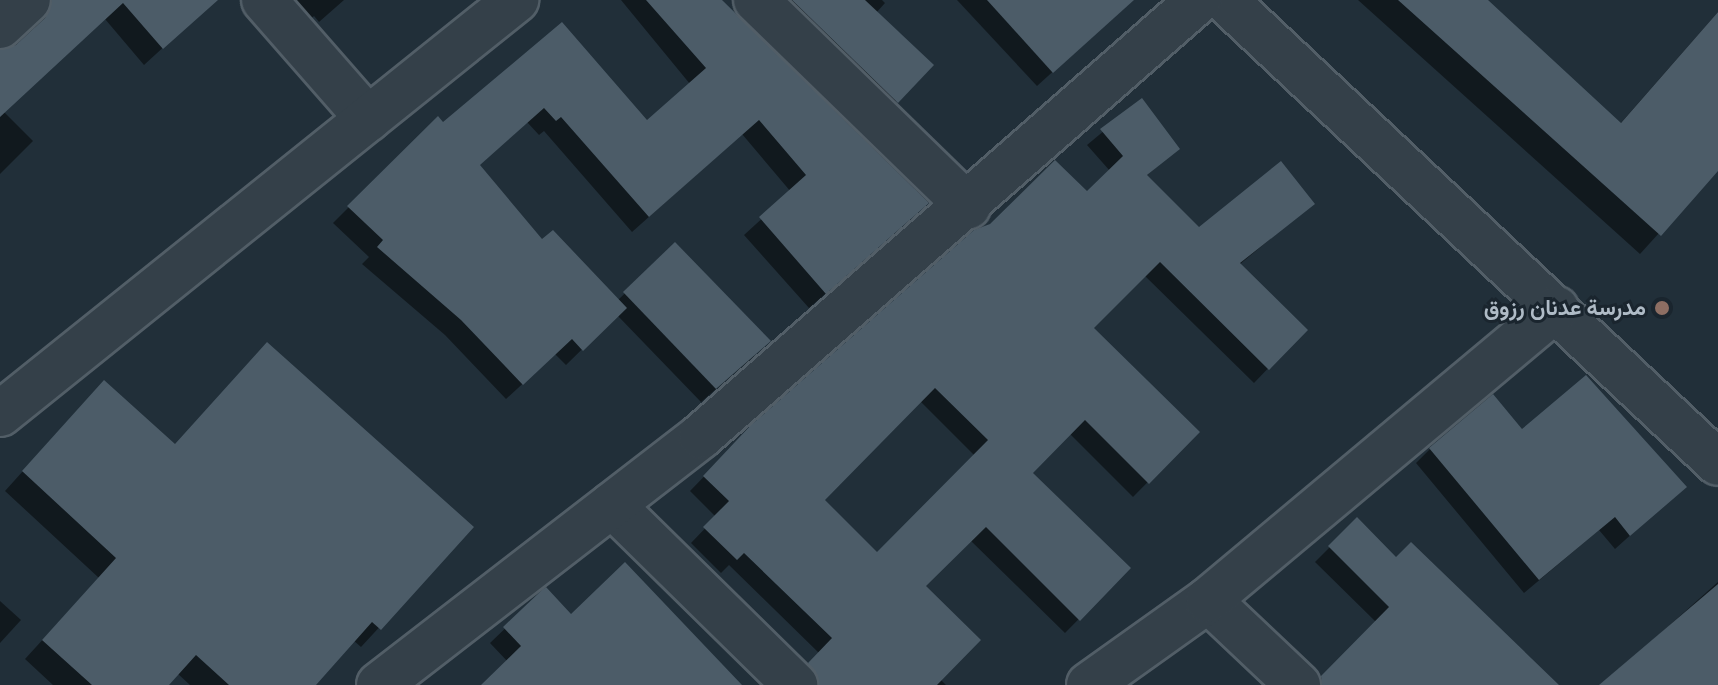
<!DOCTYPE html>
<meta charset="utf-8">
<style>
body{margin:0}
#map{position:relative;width:1718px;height:685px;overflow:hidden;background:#212f39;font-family:"DM Sans",Vazirmatn,sans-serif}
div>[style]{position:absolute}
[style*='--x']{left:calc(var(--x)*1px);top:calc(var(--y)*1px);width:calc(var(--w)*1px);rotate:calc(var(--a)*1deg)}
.shadow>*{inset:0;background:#0007}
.building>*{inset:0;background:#4c5c68}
.roads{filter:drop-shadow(2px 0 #525e67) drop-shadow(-2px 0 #525e67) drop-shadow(0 2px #525e67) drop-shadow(0 -2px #525e67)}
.street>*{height:44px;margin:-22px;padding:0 22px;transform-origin:22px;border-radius:22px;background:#344049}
.dots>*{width:22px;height:22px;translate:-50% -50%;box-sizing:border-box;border:4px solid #1a252e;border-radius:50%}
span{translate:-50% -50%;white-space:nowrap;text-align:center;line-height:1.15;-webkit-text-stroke:6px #1a252e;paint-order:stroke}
.poi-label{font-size:22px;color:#afbbc6;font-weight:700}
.right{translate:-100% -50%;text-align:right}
</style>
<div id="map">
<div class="shadow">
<div style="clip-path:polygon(28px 0,215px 0,144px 65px,105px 19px,4px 112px,33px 141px,0 174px,0 50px,17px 46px,35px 28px)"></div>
<div style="clip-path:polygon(273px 0,344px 0,319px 22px,314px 16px,299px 29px)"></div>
<div style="clip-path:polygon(621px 0,720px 0,911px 219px,809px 308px,744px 235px,791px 192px,742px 134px,632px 232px,544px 131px,539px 135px,527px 122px,478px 166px,542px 242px,618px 300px,675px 245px,754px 356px,701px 402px,617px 315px,566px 365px,555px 354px,506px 399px,445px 335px,362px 264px,369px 257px,333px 223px,437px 119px,442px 125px,561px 25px,647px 122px,690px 84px)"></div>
<div style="clip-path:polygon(778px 0,882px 0,885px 3px,876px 13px,931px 65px,882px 116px)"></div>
<div style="clip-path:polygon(957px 0,1132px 0,1037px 86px)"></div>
<div style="clip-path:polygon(1358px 0,1486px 0,1619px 125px,1718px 12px,1718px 168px,1640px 254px)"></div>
<div style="clip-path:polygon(evenodd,1141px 100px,1178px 148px,1146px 176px,1199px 229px,1312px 204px,1239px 265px,1305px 330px,1254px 383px,1144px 275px,1092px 328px,1197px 432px,1133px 497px,1069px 433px,1030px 473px,1128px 569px,1065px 633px,970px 540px,924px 586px,940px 679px,946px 685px,799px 685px,795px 679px,820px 654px,729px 565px,721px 573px,691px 543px,716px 517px,690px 491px,752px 427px,1087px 193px,1110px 171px,1087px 145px,1141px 100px,920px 401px,975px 456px,877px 554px,822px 500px,920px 401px)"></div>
<div style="clip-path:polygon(86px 401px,174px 446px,471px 528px,361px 647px,353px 640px,313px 685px,190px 685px,177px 673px,166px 685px,53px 685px,25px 659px,99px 578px,5px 491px)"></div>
<div style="clip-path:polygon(1522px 432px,1639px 434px,1684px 487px,1615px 549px,1599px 530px,1524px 593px,1416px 463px,1430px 449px)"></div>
<div style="clip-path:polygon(1357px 520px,1396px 559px,1556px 685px,1314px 685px,1376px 622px,1315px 562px)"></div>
<div style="clip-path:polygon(1718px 582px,1718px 685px,1604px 685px,1616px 673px)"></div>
<div style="clip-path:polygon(543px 592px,571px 616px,739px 685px,484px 685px,508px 662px,490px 643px)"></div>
<div style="clip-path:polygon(0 601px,21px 620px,0 643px)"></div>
</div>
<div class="building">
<div style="clip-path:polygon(52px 0,218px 0,163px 49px,123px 3px,0 117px,0 50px,16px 45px,45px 18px)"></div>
<div style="clip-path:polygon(646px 0,722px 0,929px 203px,826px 294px,759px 217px,806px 175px,759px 120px,649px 217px,561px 117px,556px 121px,544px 108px,480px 165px,542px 239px,553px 230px,627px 308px,583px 351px,572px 339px,523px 385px,461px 320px,377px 247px,383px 240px,347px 206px,438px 116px,443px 122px,562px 22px,647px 120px,706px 68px)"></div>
<div style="clip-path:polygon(792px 0,865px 0,934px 65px,898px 103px)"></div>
<div style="clip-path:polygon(987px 0,1134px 0,1053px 73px)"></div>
<div style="clip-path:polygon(1398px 0,1488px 0,1621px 123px,1718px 12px,1718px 171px,1661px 236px)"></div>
<div style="clip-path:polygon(evenodd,1142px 98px,1180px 149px,1147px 175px,1199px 227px,1281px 161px,1315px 204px,1240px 263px,1308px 330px,1269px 370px,1160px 262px,1094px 328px,1200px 432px,1149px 484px,1085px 420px,1033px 473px,1131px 568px,1080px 621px,986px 527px,926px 586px,981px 640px,937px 685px,819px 685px,808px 663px,832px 638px,744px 553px,737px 560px,703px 527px,729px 501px,703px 476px,751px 425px,974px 230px,990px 224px,1055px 160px,1087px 191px,1123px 156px,1100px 129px,1142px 98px,935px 388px,988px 440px,877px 552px,825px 500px,935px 388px)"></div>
<div style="clip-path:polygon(675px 242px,771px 341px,716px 389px,623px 292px)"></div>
<div style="clip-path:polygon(267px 342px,474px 527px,381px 630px,372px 622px,316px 685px,229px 685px,196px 655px,169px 685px,92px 685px,42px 640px,116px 558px,22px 471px,104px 380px,175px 444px)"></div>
<div style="clip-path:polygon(1586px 375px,1687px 487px,1630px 536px,1615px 517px,1539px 580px,1429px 448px,1493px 394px,1522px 429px)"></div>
<div style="clip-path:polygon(1357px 517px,1396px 557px,1411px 542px,1559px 685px,1322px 685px,1321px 676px,1389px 607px,1328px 546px)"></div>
<div style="clip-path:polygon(625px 562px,742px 685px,481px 685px,521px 646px,503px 627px,542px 590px,546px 587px,571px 614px)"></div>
<div style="clip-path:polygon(1718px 584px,1718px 685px,1599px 685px)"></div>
</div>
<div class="roads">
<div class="street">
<div style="--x:264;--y:0;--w:158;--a:48.8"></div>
<div style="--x:756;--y:0;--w:296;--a:44.2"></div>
<div style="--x:1225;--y:0;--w:676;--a:43.2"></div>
<div style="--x:0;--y:26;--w:38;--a:-43"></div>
<div style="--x:0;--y:414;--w:662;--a:-38.74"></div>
<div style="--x:612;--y:505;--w:257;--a:44.5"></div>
<div style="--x:1208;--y:600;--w:124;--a:43.4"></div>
<div style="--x:379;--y:685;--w:407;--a:-37.7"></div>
<div style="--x:701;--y:436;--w:662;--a:-41.2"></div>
<div style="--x:1089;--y:685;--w:146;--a:-35.5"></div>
<div style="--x:1208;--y:600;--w:454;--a:-39.9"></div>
</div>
</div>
<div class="dots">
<div style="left:1662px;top:308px;background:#8d6e63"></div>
</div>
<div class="poi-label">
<span class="right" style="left:1646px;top:308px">مدرسة عدنان رزوق</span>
</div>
</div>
